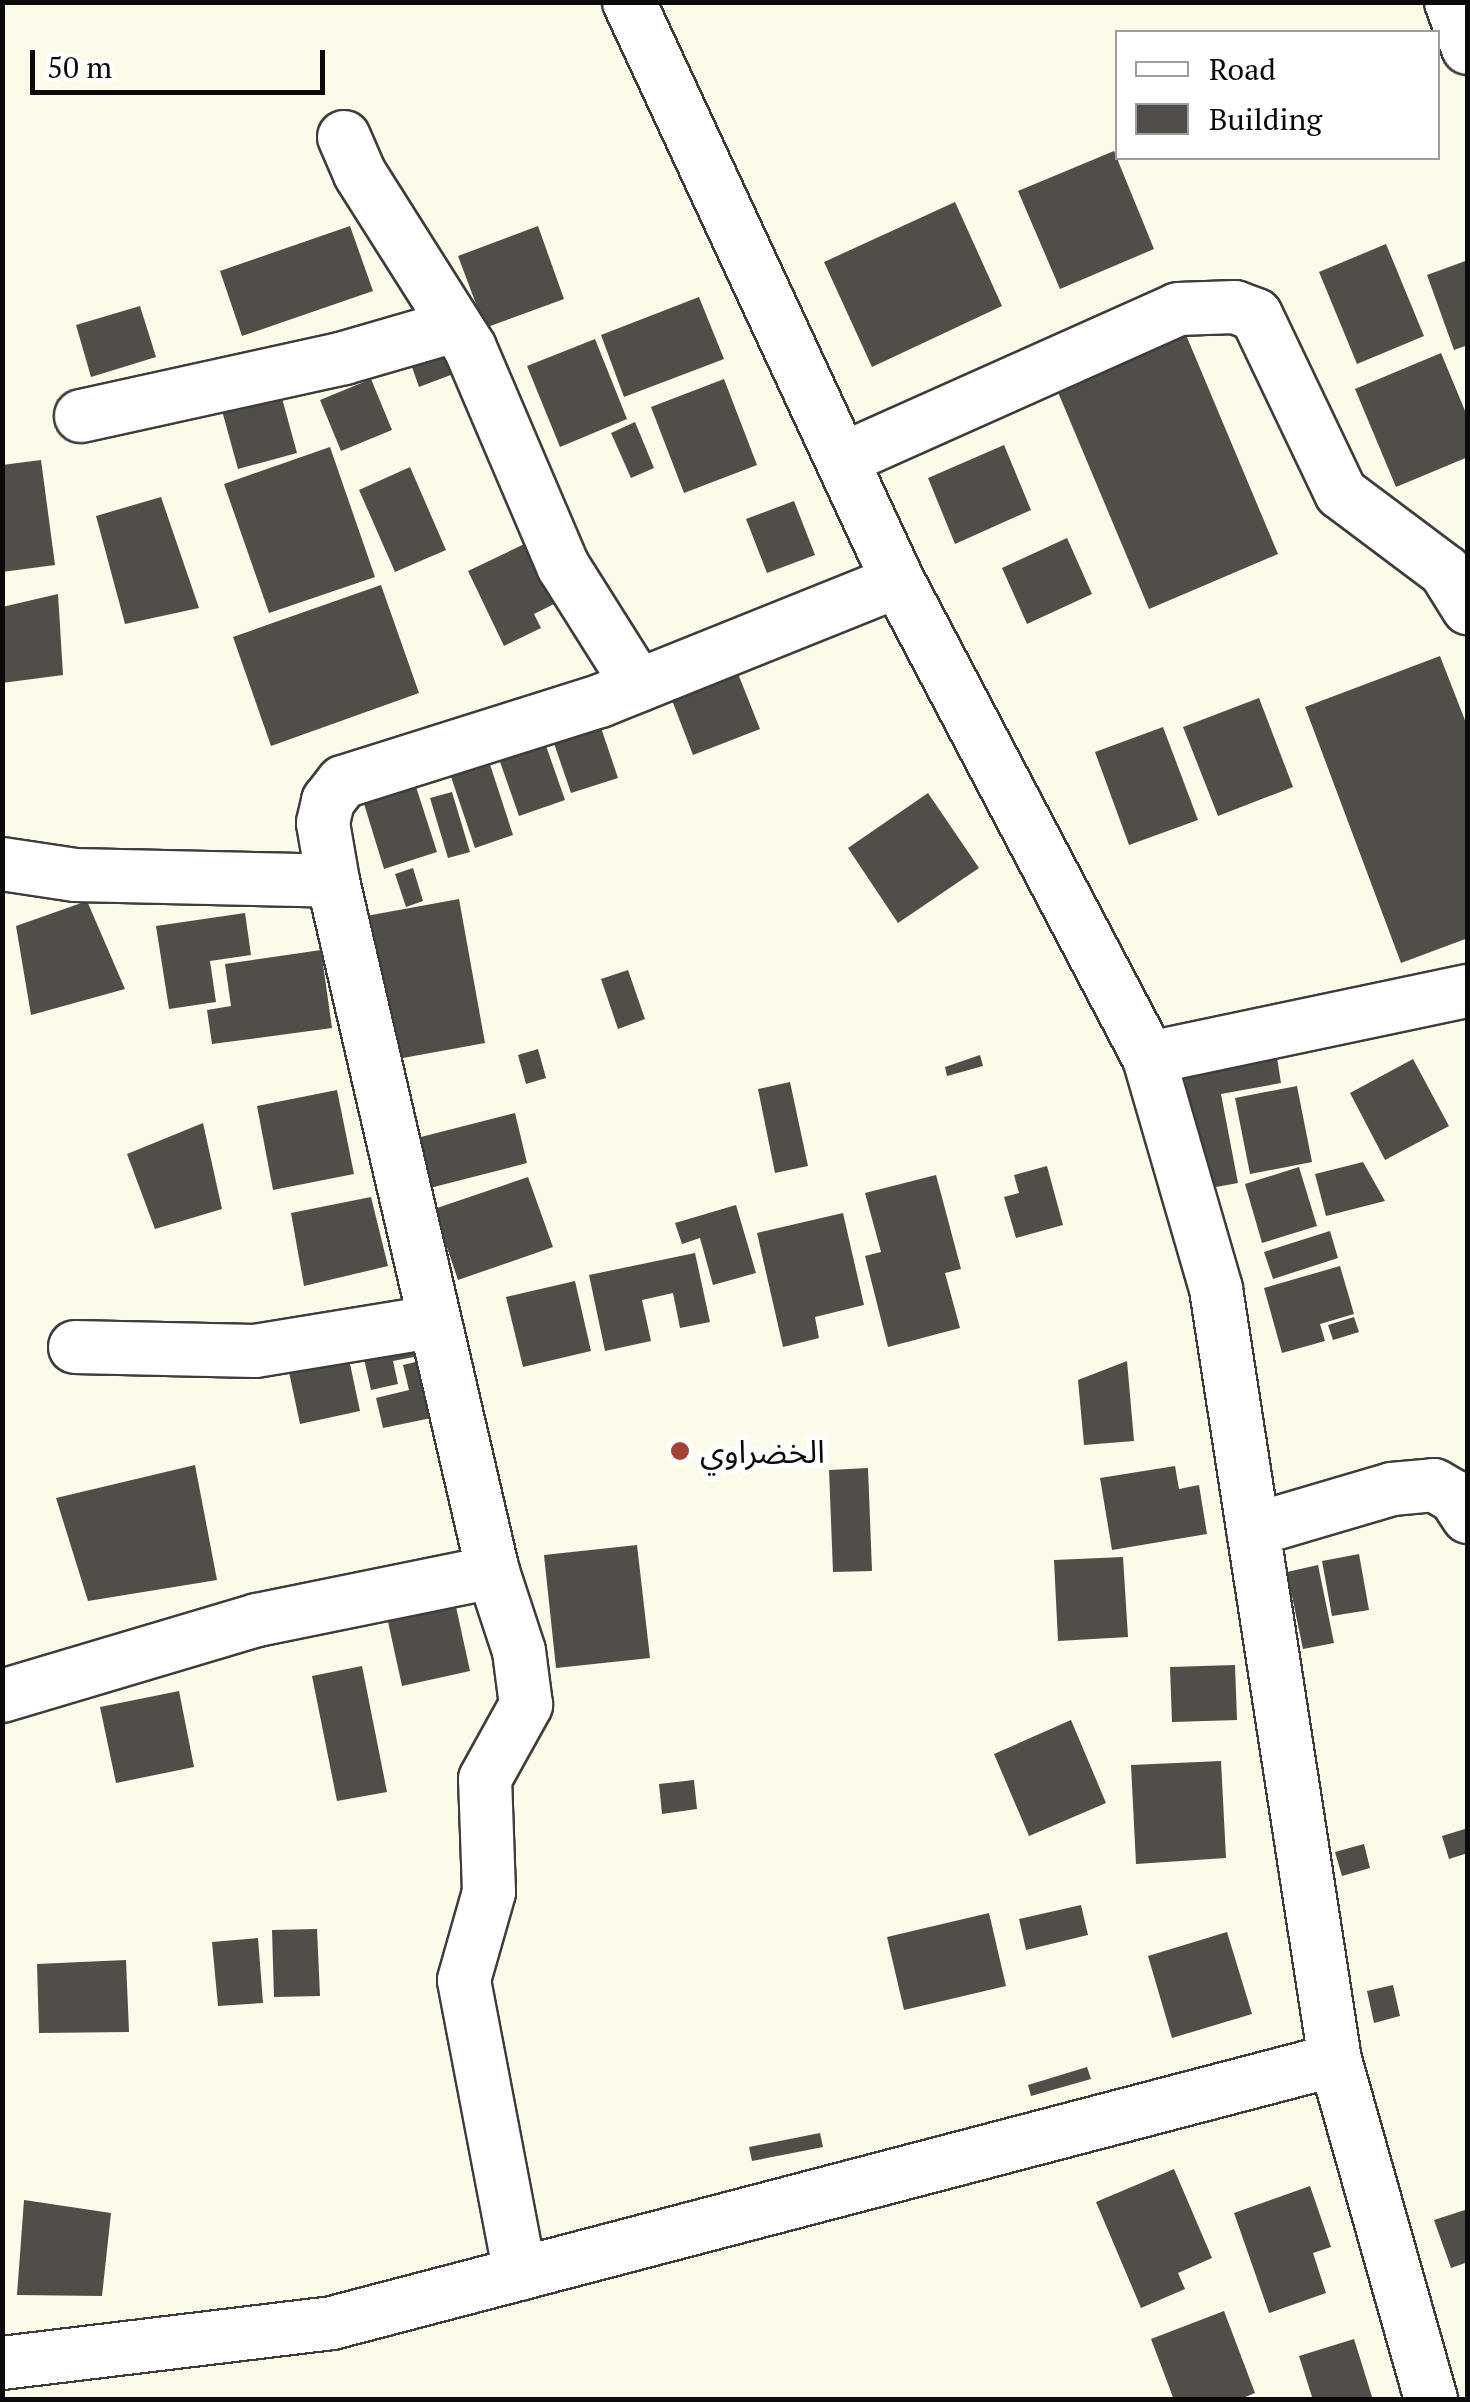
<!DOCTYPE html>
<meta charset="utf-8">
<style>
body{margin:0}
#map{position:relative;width:1470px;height:2402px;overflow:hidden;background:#fcfbe9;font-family:"PT Serif","Noto Sans Arabic",serif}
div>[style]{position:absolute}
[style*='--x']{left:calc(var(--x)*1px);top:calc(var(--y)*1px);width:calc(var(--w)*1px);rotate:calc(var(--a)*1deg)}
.building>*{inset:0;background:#514d48}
.roads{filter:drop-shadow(2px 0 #3d3d3d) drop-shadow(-2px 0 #3d3d3d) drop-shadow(0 2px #3d3d3d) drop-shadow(0 -2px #3d3d3d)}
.minor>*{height:52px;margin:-26px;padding:0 26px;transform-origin:26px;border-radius:26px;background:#fff}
.dots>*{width:28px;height:28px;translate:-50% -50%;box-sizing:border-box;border:5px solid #fff;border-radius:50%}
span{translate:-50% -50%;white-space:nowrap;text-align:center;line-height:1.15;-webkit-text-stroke:10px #fff;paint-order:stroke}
.poi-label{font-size:32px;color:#0a0a0a}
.left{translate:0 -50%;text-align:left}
.frame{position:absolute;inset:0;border:5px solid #0a0a0a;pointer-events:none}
.legend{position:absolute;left:1115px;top:30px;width:325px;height:130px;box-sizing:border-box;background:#fff;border:2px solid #9d9d9d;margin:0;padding:12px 18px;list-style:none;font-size:30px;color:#0a0a0a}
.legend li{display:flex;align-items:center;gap:20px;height:50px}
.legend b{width:50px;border:2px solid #9d9d9d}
.scale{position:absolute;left:30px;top:50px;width:295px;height:45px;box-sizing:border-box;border:5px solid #0a0a0a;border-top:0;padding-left:12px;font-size:30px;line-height:35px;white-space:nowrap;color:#0a0a0a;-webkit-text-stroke:8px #fff;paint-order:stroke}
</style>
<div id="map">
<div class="building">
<div style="clip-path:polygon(1114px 151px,1154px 249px,1060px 289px,1018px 191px)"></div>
<div style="clip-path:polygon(955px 202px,1002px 306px,872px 367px,824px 262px)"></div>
<div style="clip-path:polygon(350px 226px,373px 291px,242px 336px,220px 271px)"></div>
<div style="clip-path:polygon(538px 226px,564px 299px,485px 328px,458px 256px)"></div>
<div style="clip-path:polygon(1386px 244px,1424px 336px,1357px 364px,1319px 272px)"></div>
<div style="clip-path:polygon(1468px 260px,1468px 345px,1454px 350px,1427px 275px)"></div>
<div style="clip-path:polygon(699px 297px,724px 359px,624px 397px,601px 335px)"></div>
<div style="clip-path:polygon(140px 306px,156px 357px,91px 377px,76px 325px)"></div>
<div style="clip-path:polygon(1181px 323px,1278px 554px,1149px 609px,1052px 378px)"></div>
<div style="clip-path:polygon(444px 337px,456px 373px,419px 387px,406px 350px)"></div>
<div style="clip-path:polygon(595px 339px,627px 419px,560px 447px,527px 366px)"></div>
<div style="clip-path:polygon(1441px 353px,1468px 418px,1468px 457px,1396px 487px,1355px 389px)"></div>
<div style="clip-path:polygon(371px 379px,392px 430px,341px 451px,320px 400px)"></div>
<div style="clip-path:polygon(724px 379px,757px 465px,684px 493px,651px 407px)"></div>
<div style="clip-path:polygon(277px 380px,297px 453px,238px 469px,218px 396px)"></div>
<div style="clip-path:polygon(635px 422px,654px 468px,631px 478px,611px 433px)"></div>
<div style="clip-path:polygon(1004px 445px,1031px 510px,955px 544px,928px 478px)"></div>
<div style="clip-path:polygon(330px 447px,375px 577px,269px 613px,224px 484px)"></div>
<div style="clip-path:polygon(41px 460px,55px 565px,2px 572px,2px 465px)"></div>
<div style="clip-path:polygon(410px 467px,446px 550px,395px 572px,359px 490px)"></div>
<div style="clip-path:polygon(161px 497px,199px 608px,125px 624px,96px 516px)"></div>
<div style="clip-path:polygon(794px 501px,815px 555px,767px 573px,746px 519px)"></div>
<div style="clip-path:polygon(537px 538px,566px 598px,534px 614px,541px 628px,504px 646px,468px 571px)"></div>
<div style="clip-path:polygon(1067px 538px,1092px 594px,1027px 624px,1002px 568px)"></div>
<div style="clip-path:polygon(381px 585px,419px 693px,271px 746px,233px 637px)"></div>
<div style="clip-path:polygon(58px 594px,63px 675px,2px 683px,2px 607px)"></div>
<div style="clip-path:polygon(731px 656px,760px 729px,693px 755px,665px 682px)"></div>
<div style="clip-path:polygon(1440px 656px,1468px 728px,1468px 938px,1401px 963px,1305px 707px)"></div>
<div style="clip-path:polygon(1259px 698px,1293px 787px,1218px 816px,1183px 727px)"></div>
<div style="clip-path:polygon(594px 707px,618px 778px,571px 793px,547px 723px)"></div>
<div style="clip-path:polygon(538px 723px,565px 800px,519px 816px,492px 739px)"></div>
<div style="clip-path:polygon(1163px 727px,1198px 820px,1129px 845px,1095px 752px)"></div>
<div style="clip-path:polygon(483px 743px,513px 835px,475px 848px,444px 756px)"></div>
<div style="clip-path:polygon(409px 765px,437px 852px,384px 869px,357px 781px)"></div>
<div style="clip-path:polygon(452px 792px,470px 852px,448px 858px,430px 798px)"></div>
<div style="clip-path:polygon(928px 793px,979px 868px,898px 923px,848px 848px)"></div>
<div style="clip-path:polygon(413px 868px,423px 901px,406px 907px,395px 874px)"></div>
<div style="clip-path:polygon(459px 899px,485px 1043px,392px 1060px,366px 916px)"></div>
<div style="clip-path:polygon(87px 901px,125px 989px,31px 1015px,16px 926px)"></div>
<div style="clip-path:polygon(245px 913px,251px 955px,210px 961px,216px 1002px,169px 1009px,156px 926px)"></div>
<div style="clip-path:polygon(321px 950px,332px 1028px,212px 1044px,207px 1010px,231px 1006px,225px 964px)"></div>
<div style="clip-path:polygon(628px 970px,645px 1019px,618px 1029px,601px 979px)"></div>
<div style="clip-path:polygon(1275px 1045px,1281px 1083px,1221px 1094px,1238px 1183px,1205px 1189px,1182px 1063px)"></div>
<div style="clip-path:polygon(538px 1049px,546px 1078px,526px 1084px,518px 1055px)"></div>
<div style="clip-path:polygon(980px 1055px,983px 1066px,947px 1076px,945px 1067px)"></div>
<div style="clip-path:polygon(1413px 1059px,1449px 1126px,1385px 1160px,1350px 1093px)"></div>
<div style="clip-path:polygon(790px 1082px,808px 1166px,775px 1173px,758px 1089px)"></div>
<div style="clip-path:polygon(1297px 1086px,1312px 1162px,1250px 1174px,1235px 1098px)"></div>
<div style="clip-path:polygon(337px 1090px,354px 1174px,273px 1190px,257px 1106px)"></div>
<div style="clip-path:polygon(515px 1113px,527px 1163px,426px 1189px,413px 1139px)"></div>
<div style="clip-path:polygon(203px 1123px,222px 1209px,155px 1229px,127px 1154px)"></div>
<div style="clip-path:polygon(1363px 1162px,1385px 1201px,1326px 1216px,1315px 1174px)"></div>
<div style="clip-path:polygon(1047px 1166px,1063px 1225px,1016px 1238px,1004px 1197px,1019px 1193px,1014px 1175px)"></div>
<div style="clip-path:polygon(1299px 1167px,1317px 1226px,1262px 1243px,1245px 1184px)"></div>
<div style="clip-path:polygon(936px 1175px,961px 1269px,945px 1273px,960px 1328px,888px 1347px,865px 1256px,881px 1252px,865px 1193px)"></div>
<div style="clip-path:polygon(528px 1177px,553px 1247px,458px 1280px,434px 1209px)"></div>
<div style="clip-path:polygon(371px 1197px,388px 1266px,304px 1286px,291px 1213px)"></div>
<div style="clip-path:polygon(736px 1205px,756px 1273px,713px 1285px,700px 1238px,682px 1244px,675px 1223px)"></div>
<div style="clip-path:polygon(843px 1213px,864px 1305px,815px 1317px,819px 1338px,783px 1347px,757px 1233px)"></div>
<div style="clip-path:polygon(1330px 1231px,1338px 1258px,1273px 1279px,1264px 1252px)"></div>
<div style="clip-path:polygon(695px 1253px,710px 1322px,680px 1328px,673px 1293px,642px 1300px,651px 1341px,605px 1351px,589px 1275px)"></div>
<div style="clip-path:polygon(1340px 1266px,1354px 1314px,1320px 1324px,1325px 1341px,1282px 1353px,1264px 1288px)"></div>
<div style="clip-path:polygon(575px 1281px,591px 1351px,523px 1367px,506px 1297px)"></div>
<div style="clip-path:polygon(1354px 1317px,1359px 1332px,1333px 1340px,1328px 1325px)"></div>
<div style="clip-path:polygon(414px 1329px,419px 1356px,393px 1361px,398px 1384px,371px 1390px,360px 1341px)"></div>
<div style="clip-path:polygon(346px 1345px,360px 1411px,300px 1424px,286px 1358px)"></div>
<div style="clip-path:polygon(424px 1360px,436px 1417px,383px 1428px,376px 1398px,409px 1390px,403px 1365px)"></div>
<div style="clip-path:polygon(1127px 1361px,1134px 1441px,1084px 1445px,1078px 1380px)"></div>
<div style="clip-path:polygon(195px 1465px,217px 1580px,88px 1601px,56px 1498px)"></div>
<div style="clip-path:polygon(1175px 1466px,1179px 1489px,1199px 1485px,1207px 1534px,1112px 1550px,1100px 1478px)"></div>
<div style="clip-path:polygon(868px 1468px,872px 1571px,833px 1572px,829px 1470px)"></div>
<div style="clip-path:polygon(637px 1545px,650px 1658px,556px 1668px,544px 1555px)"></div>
<div style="clip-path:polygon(1359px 1554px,1369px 1610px,1332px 1616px,1322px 1561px)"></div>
<div style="clip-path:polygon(1123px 1557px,1128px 1637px,1058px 1641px,1054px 1560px)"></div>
<div style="clip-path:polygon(1318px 1565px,1334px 1643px,1303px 1649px,1287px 1572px)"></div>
<div style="clip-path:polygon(453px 1593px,470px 1671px,402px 1686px,385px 1608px)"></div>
<div style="clip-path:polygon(1235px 1665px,1237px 1720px,1172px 1722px,1170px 1667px)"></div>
<div style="clip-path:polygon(362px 1666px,387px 1792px,337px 1801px,312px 1676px)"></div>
<div style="clip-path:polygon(179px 1691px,194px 1767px,116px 1783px,100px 1707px)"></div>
<div style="clip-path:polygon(1071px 1720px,1106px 1803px,1029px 1836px,994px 1754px)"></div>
<div style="clip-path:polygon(1221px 1761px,1226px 1858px,1136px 1864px,1131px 1765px)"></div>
<div style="clip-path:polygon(694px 1780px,697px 1809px,662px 1814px,659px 1784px)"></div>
<div style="clip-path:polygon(1468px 1828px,1468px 1853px,1449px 1859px,1442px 1836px)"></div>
<div style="clip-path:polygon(1364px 1844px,1370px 1868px,1342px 1876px,1335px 1852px)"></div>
<div style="clip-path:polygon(1081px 1905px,1088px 1935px,1026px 1950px,1019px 1919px)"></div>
<div style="clip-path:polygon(989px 1913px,1006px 1986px,904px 2010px,887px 1937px)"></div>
<div style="clip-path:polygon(317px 1929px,320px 1996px,274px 1997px,272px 1930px)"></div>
<div style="clip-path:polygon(1227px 1932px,1252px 2014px,1172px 2038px,1148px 1956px)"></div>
<div style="clip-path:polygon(258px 1938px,263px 2003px,218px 2006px,212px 1942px)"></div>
<div style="clip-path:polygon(126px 1960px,129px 2032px,39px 2033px,37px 1964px)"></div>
<div style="clip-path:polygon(1393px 1985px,1400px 2016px,1374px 2023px,1367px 1991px)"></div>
<div style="clip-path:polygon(1087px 2067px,1091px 2079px,1031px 2096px,1028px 2085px)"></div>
<div style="clip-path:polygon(820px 2133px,823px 2147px,752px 2161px,749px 2147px)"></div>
<div style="clip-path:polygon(1174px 2169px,1212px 2258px,1178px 2273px,1185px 2289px,1141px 2308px,1096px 2202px)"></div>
<div style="clip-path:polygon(1310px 2186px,1331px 2247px,1313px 2253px,1326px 2293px,1269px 2313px,1234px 2213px)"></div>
<div style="clip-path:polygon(24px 2200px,111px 2213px,102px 2296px,17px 2295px)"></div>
<div style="clip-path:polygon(1468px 2209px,1468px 2262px,1451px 2268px,1434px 2220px)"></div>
<div style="clip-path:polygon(1224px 2311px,1255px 2393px,1238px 2400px,1174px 2400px,1151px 2339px)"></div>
<div style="clip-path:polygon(1354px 2339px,1373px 2400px,1313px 2400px,1299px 2356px)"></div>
</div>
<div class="roads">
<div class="minor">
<div style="--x:629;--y:2;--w:638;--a:65.08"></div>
<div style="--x:898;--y:581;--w:539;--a:62.25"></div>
<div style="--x:1149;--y:1058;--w:241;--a:73.8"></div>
<div style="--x:1216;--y:1289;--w:780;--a:81.23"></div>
<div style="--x:1335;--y:2060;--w:353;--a:74.2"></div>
<div style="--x:1451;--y:2;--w:49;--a:69.7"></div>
<div style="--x:344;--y:137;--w:40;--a:66.6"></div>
<div style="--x:360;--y:174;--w:206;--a:57.7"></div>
<div style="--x:470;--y:348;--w:237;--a:66.9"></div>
<div style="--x:563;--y:566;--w:141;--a:57.8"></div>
<div style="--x:81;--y:416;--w:269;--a:-12.4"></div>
<div style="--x:344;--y:358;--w:115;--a:-16.2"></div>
<div style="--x:843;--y:459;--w:367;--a:-24.1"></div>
<div style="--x:1178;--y:309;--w:57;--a:-2"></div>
<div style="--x:1235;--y:307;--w:22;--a:21"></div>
<div style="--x:1256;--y:315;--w:197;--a:64.5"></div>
<div style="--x:1341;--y:493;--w:130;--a:36.9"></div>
<div style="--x:1445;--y:571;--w:44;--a:58.1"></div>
<div style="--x:2;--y:864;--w:74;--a:8.6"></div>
<div style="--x:75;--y:875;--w:258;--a:1.3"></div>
<div style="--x:1149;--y:1058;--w:326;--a:-11.9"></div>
<div style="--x:75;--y:1347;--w:180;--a:1.3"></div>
<div style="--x:255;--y:1351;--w:180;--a:-9.3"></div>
<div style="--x:1253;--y:1530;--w:145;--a:-16.4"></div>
<div style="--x:1392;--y:1489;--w:42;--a:-5.4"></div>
<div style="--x:1434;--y:1485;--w:24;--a:30"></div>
<div style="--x:1455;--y:1497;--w:24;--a:57"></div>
<div style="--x:2;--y:1696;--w:266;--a:-16.6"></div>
<div style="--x:257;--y:1620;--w:241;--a:-11.5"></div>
<div style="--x:520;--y:2274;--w:299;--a:-100.8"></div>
<div style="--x:464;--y:1980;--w:91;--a:-74.1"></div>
<div style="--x:489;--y:1892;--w:113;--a:-92"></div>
<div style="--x:485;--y:1779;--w:85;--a:-61"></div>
<div style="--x:526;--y:1705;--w:54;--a:-97.4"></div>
<div style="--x:519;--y:1651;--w:83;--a:-108.2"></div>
<div style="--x:493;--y:1572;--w:709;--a:-103.04"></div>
<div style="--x:333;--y:881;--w:59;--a:-99.8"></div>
<div style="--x:323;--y:823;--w:23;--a:-77"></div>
<div style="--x:328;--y:801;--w:24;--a:-52"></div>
<div style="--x:343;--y:782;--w:269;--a:-17.5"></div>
<div style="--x:600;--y:701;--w:321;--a:-21.9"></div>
<div style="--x:2;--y:2363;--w:332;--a:-6.9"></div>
<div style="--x:332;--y:2323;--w:1037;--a:-14.69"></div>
</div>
</div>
<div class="dots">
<div style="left:680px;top:1451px;background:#a64235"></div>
</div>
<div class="poi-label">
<span class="left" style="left:700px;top:1451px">الخضراوي</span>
</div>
<div class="frame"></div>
<ul class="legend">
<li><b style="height:12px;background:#fff"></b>Road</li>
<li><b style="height:28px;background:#514d48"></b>Building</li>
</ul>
<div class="scale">50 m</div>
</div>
